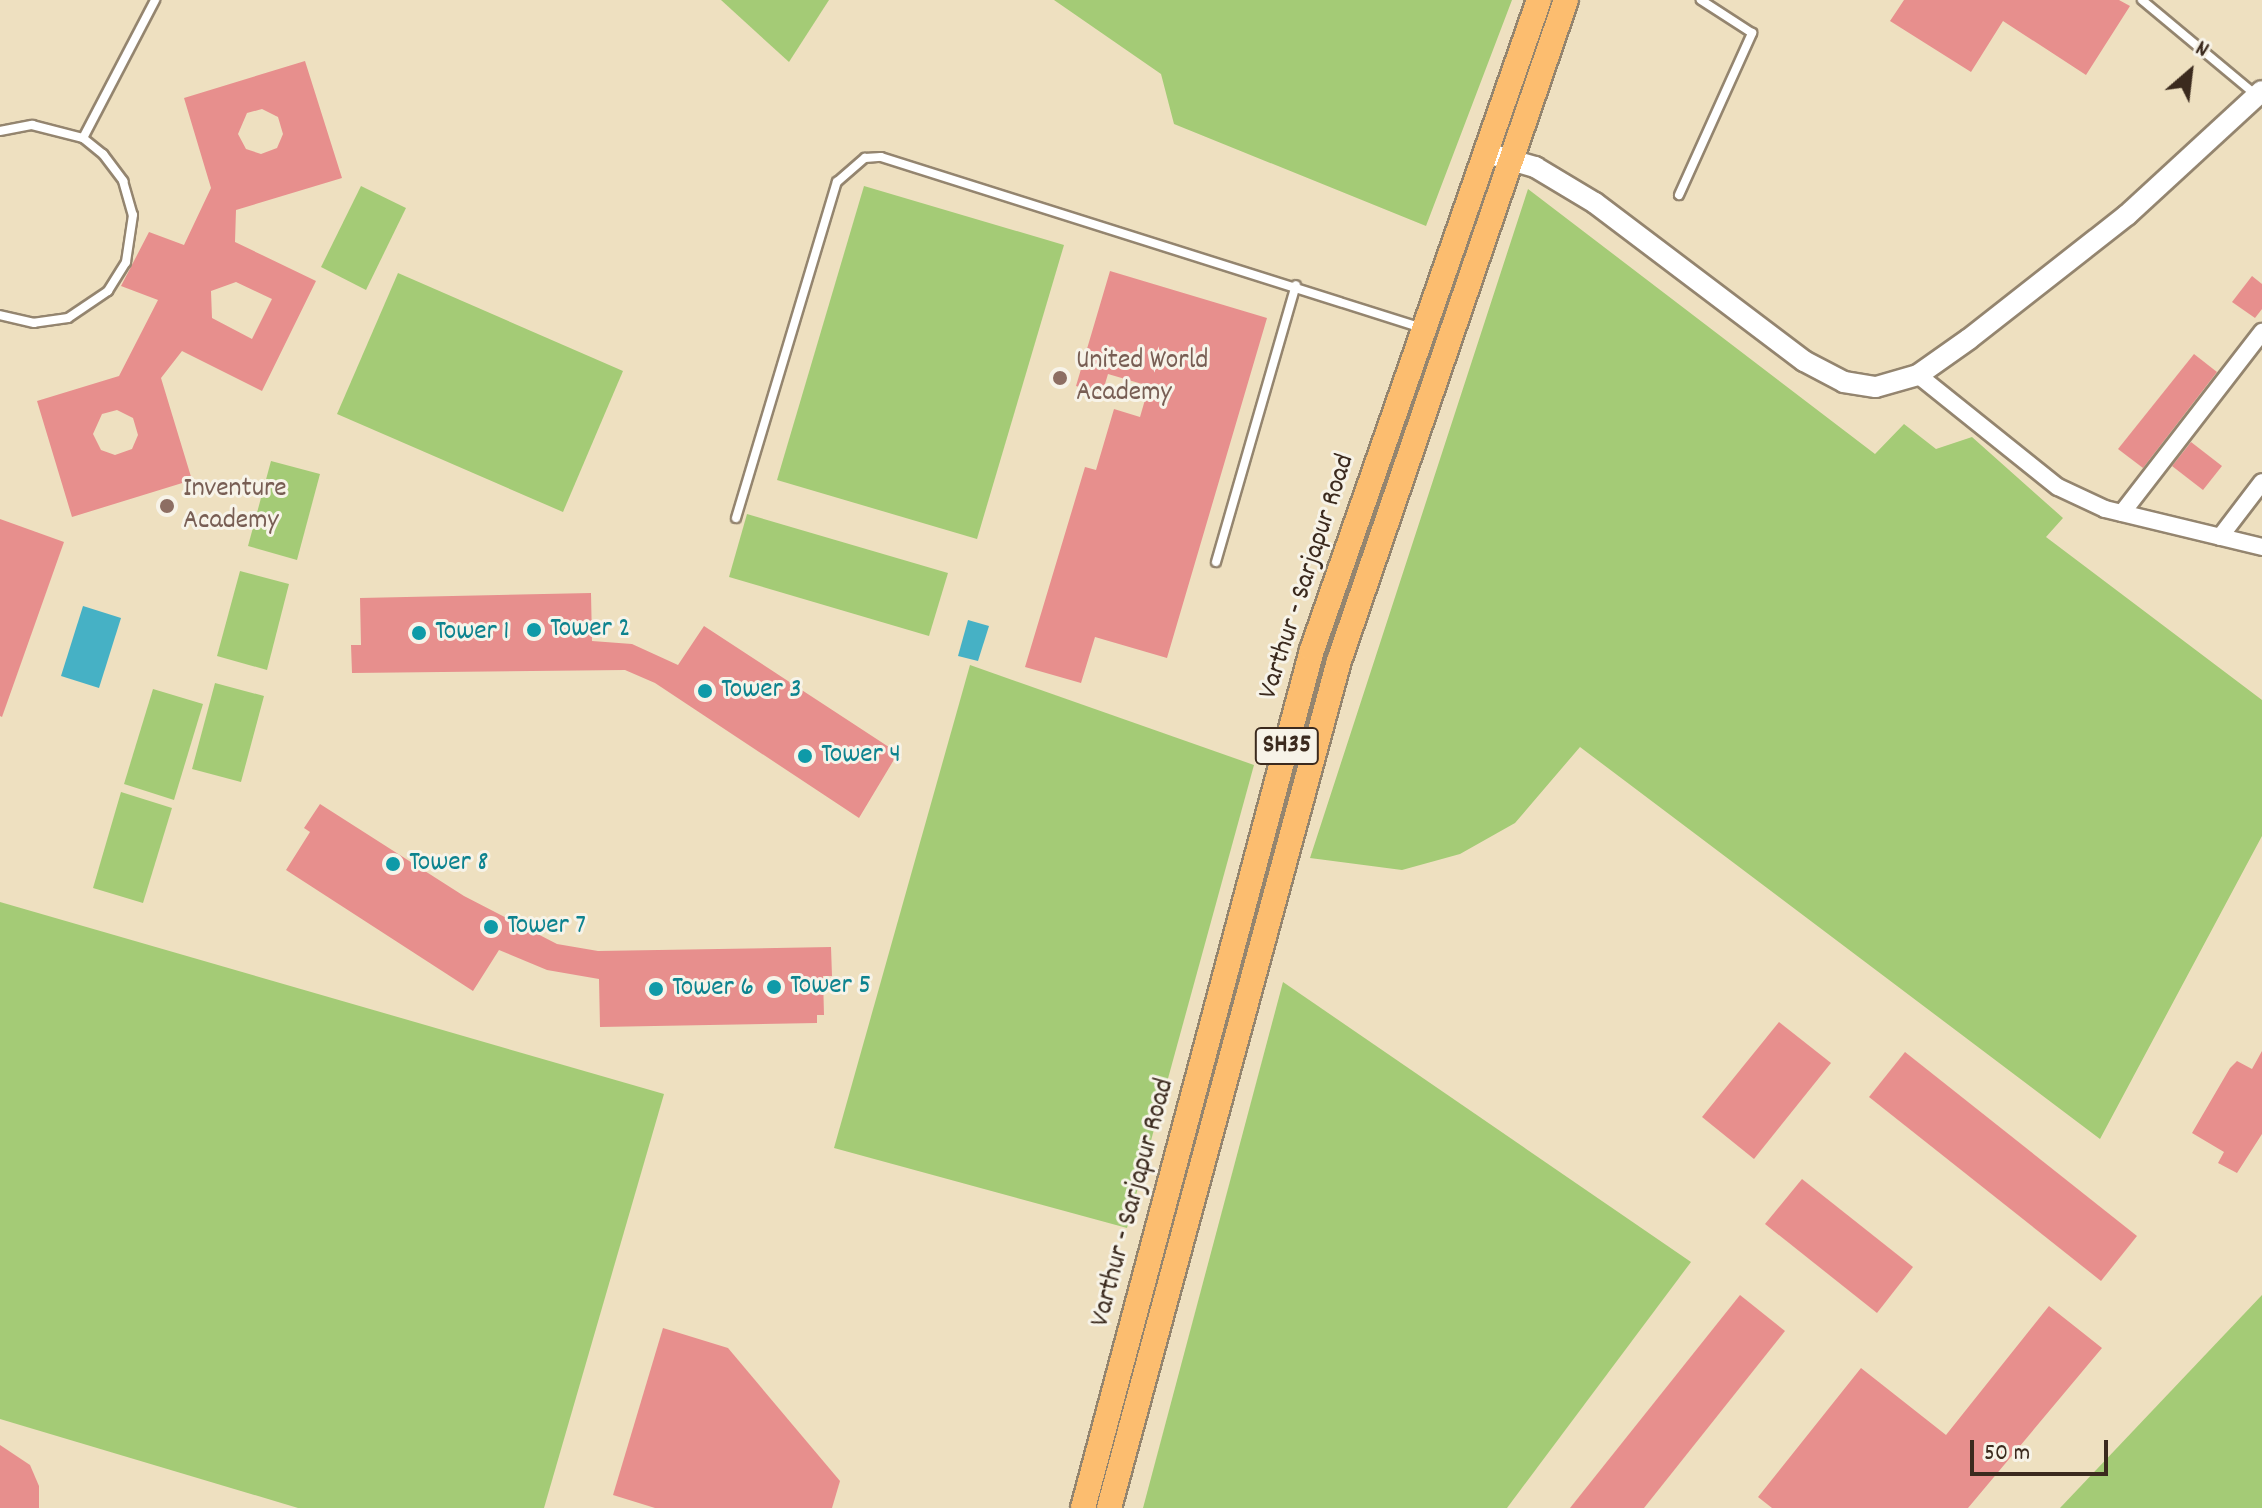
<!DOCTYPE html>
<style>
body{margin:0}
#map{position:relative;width:2262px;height:1508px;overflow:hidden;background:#eee0c0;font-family:Dekko,sans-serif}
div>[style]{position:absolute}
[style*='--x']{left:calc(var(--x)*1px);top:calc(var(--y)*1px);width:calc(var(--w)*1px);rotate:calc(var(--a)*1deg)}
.green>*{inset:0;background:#a4cb76}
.water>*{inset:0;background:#46b1c5}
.building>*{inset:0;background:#e78f8d}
.roads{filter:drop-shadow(2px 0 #94856f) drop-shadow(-2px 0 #94856f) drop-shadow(0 2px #94856f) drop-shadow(0 -2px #94856f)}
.service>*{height:8px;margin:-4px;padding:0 4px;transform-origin:4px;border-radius:4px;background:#fff}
.minor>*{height:16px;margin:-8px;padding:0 8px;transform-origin:8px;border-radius:8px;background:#fff}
.tertiary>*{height:20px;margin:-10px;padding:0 10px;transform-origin:10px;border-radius:10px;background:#fff}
.primary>*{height:24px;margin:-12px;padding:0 12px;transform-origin:12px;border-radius:12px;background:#fcbd6f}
.dots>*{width:22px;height:22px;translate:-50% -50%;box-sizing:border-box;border:4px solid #f7f3e8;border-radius:50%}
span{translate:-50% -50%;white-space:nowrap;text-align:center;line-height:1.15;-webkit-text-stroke:6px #f7f3e8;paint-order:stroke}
.shield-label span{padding:2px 6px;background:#f7f3e8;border:2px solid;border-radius:6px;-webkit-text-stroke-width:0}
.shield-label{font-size:26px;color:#3b2a1e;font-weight:700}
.education-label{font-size:28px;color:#785e54}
.left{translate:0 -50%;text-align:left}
.street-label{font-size:28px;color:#3b2a1e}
.culture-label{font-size:28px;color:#0d838f}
.north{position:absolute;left:2150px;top:32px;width:80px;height:80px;-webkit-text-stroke:6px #f7f3e8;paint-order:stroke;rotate:28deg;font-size:22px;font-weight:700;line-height:32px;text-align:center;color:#3b2a1e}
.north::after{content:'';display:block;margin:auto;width:28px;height:36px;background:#3b2a1e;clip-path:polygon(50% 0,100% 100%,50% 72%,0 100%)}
.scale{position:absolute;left:1970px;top:1440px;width:138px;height:36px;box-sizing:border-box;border:4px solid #3b2a1e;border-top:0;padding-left:10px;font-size:24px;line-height:28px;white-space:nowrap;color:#3b2a1e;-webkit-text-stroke:6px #f7f3e8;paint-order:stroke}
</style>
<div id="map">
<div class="green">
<div style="clip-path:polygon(721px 0,829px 0,789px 62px)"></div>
<div style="clip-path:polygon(1054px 0,1512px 0,1426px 226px,1174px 124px,1161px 74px)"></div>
<div style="clip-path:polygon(361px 186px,406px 208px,366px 290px,321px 267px)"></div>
<div style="clip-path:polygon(864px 186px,1064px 245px,977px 539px,777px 480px)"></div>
<div style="clip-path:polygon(1528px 189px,1875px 454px,1904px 424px,1936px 449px,1972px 437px,2063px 518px,2046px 537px,2262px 700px,2262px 836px,2100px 1139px,1580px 747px,1515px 823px,1460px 854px,1402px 870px,1310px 858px)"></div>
<div style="clip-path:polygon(398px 273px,623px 371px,563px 512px,337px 414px)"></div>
<div style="clip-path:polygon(271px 461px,320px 474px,297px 560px,248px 546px)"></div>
<div style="clip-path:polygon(747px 514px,948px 573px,929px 636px,729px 577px)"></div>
<div style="clip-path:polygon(240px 571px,289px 584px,267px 670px,217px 656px)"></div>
<div style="clip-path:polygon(970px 665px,1254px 765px,1127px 1228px,834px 1148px)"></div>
<div style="clip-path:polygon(215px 683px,264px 696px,241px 782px,192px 769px)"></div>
<div style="clip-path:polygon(153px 689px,203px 704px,174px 800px,124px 784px)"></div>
<div style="clip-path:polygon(121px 792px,172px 808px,143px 903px,93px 888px)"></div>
<div style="clip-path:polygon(0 902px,664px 1094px,544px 1508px,298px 1508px,0 1419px)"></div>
<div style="clip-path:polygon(1283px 982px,1691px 1262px,1507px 1508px,1143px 1508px)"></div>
<div style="clip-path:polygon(2262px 1295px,2262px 1508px,2060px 1508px)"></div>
</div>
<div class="water">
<div style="clip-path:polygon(83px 606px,121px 618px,99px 688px,61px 676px)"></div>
<div style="clip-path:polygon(968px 620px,989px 626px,978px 661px,958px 656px)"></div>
</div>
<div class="building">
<div style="clip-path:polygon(1904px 0,2119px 0,2130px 6px,2086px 75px,2003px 21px,1971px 72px,1890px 21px)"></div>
<div style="clip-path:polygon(evenodd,305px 61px,342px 178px,236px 210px,235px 242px,316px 281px,262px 391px,182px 351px,161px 378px,192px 480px,72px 517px,37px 401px,119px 376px,158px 300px,121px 286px,149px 232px,184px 245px,211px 188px,184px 98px,305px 61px,262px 109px,278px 117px,283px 134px,277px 148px,261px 154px,246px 149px,238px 134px,247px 113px,262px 109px,305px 61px,236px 282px,272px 299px,252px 339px,212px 318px,211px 291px,236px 282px,305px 61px,117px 410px,133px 418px,138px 435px,132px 449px,115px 455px,101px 450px,93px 434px,102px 414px,117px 410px)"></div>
<div style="clip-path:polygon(1110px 271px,1267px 318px,1167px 658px,1095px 637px,1081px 683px,1025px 667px,1085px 467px,1096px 470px,1114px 409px,1140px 417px,1149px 386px,1108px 374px,1102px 394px,1076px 386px)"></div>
<div style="clip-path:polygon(2252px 276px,2262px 284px,2262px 309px,2255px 318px,2232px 302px)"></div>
<div style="clip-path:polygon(2194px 354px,2217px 372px,2143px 468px,2118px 449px)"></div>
<div style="clip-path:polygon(2191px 442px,2222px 466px,2203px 490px,2172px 466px)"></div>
<div style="clip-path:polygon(0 519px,64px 542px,2px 717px,0 716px)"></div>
<div style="clip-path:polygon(591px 593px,592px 641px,632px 644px,678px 665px,704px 626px,898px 753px,859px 818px,655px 683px,625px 670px,352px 673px,351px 645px,361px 645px,360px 598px)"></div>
<div style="clip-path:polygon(320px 804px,464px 896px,557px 944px,598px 951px,831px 947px,832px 976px,823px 976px,824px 1015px,817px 1015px,817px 1023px,600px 1027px,599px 979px,547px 970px,499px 950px,473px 991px,286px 870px,310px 832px,304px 828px)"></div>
<div style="clip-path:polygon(1779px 1022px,1831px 1063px,1754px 1159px,1702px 1117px)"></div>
<div style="clip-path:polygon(2262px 1051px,2262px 1134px,2237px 1173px,2218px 1163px,2224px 1152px,2192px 1133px,2230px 1068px,2237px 1061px,2252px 1069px)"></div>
<div style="clip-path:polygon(1905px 1052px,2137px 1236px,2101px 1281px,1869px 1097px)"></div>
<div style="clip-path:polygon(1802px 1179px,1913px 1267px,1877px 1313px,1765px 1224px)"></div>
<div style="clip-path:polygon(1740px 1295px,1785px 1331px,1644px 1508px,1570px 1508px)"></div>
<div style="clip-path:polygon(2049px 1306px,2102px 1348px,1968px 1508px,1772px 1508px,1758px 1497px,1861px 1368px,1946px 1435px)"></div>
<div style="clip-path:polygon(663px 1328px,728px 1348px,840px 1481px,832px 1508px,655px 1508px,613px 1495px)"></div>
<div style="clip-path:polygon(0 1445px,30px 1465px,39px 1486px,39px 1508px,0 1508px)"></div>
</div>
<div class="roads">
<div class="service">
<div style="--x:2142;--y:0;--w:148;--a:39.8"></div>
<div style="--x:0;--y:131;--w:33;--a:-11"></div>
<div style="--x:32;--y:125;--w:53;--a:14.3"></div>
<div style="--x:83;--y:138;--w:26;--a:39"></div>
<div style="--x:103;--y:154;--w:34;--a:53"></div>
<div style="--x:123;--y:181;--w:35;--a:74"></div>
<div style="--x:133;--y:215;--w:48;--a:98.5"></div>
<div style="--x:126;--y:262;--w:34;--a:122"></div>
<div style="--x:108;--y:291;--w:48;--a:146"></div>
<div style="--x:68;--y:318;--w:34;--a:172"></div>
<div style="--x:34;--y:323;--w:35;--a:-167"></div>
<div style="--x:83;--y:138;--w:156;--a:-62.4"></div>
<div style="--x:1679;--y:195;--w:178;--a:-65.7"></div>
<div style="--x:1752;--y:33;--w:61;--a:-147.1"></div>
<div style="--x:736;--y:518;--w:351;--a:-73.3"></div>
<div style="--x:837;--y:182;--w:37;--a:-41"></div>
<div style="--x:865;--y:158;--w:16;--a:-4"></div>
<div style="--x:881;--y:157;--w:567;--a:17.54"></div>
<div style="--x:1216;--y:562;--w:288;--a:-73.9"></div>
</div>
<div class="minor">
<div style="--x:1918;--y:375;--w:179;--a:38.7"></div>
<div style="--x:2058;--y:487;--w:52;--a:25.1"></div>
<div style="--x:2105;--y:509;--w:162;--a:13.6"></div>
<div style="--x:2122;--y:513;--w:229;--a:-52.3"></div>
<div style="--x:2220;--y:537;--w:69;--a:-52.6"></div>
</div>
<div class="tertiary">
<div style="--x:1497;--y:156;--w:40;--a:16"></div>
<div style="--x:1535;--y:167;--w:70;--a:31"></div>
<div style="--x:1595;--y:203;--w:262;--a:37.1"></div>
<div style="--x:1804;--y:361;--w:45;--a:27.7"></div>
<div style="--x:1844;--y:382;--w:32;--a:9"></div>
<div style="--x:1876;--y:387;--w:44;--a:-15.9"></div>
<div style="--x:1918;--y:375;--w:62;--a:-35.2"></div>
<div style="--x:1969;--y:339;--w:201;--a:-38.1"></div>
<div style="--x:2127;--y:215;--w:183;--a:-42.6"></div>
</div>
<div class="primary">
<div style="--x:1083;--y:1508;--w:888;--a:-75.06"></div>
<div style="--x:1312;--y:650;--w:688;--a:-70.75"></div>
<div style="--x:1109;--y:1508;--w:878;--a:-74.81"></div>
<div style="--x:1339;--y:661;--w:699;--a:-71.05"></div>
</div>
</div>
<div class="dots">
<div style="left:1060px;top:378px;background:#8d6e63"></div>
<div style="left:167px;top:506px;background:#8d6e63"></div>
<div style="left:534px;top:630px;background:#0f9aa8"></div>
<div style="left:419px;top:633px;background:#0f9aa8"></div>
<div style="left:705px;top:691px;background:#0f9aa8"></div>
<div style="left:805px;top:756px;background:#0f9aa8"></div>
<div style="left:393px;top:864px;background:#0f9aa8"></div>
<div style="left:491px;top:927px;background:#0f9aa8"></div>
<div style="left:774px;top:987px;background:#0f9aa8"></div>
<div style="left:656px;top:989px;background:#0f9aa8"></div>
</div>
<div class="shield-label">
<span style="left:1287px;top:746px">SH35</span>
</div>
<div class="education-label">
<span class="left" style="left:1076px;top:378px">United World<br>Academy</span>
<span class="left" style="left:183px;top:506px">Inventure<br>Academy</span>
</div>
<div class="street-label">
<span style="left:1308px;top:577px;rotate:-72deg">Varthur - Sarjapur Road</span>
<span style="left:1134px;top:1203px;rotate:-75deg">Varthur - Sarjapur Road</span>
</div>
<div class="culture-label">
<span class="left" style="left:550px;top:630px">Tower 2</span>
<span class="left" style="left:435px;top:633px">Tower 1</span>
<span class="left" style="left:721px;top:691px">Tower 3</span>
<span class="left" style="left:821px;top:756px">Tower 4</span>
<span class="left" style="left:409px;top:864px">Tower 8</span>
<span class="left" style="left:507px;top:927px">Tower 7</span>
<span class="left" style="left:790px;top:987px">Tower 5</span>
<span class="left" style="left:672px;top:989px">Tower 6</span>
</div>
<div class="north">N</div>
<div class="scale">50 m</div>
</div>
